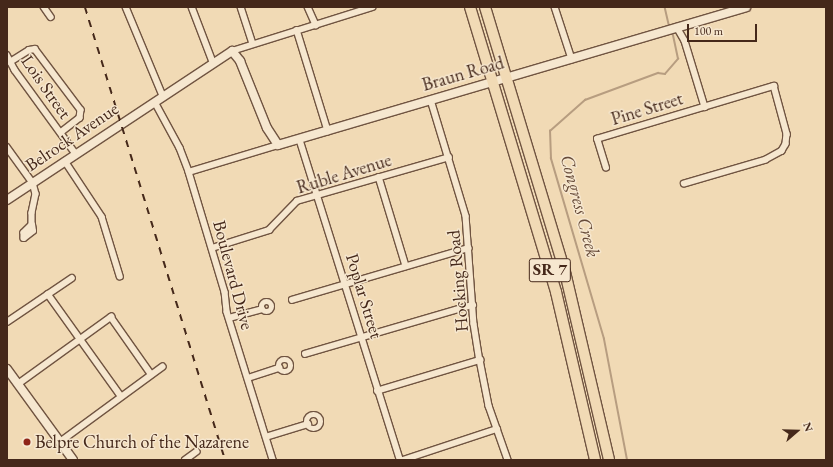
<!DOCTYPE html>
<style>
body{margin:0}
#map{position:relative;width:833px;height:467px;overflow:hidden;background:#f1dab5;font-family:"EB Garamond",serif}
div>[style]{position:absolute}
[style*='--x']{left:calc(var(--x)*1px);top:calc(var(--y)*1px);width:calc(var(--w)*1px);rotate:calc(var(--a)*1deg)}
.stream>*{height:1.5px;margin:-0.75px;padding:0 0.75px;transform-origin:0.75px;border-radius:0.75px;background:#b79d80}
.roads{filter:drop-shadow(1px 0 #705441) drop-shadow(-1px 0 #705441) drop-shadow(0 1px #705441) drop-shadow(0 -1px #705441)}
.street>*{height:5.5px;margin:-2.75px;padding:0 2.75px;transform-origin:2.75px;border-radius:2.75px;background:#f6e7cf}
.street>.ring{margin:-2.75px;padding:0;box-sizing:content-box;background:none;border:5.5px solid #f6e7cf;border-radius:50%}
.secondary>*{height:8px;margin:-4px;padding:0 4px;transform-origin:4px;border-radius:4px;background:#f6e7cf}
.highway>*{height:10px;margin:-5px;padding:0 5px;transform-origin:5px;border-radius:5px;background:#f1dab5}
.rail>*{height:1.5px;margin-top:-0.75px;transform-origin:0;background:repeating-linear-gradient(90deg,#45281a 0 7px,transparent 0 14px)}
.dots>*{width:11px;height:11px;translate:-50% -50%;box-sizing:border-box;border:2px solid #f6e7cf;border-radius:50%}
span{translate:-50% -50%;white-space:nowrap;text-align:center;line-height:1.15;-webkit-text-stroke:3px #f6e7cf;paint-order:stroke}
.shield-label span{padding:1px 3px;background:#f6e7cf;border:1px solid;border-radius:3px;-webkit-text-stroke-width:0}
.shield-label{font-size:17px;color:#45281a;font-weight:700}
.street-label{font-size:18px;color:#45281a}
.poi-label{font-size:18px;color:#45281a}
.left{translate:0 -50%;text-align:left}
.water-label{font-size:19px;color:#674b39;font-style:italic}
.frame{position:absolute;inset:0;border:8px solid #45281a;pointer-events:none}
.north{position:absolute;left:777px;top:411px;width:40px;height:40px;-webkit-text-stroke:3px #f6e7cf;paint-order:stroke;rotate:70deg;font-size:11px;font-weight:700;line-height:16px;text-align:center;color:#45281a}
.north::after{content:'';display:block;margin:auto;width:14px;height:18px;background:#45281a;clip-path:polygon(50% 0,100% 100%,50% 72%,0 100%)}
.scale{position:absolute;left:687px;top:24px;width:70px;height:18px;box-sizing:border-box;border:2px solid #45281a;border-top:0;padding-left:5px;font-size:12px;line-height:14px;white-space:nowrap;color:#45281a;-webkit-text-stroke:3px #f6e7cf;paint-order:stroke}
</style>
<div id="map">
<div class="stream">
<div style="--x:665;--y:7;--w:18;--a:77"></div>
<div style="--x:627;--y:460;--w:123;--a:-100.8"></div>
<div style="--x:604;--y:339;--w:188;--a:-106.4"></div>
<div style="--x:551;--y:159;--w:28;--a:-92"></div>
<div style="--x:550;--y:131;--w:47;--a:-41.5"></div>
<div style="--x:585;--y:100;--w:78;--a:-20.3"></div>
<div style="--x:658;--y:73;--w:7;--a:8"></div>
<div style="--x:665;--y:74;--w:20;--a:-49"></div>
<div style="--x:678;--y:59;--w:25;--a:-102"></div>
</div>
<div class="roads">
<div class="street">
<div style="--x:44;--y:7;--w:12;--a:55"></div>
<div style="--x:126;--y:7;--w:96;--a:67.4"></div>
<div style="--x:192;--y:7;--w:59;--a:69.1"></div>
<div style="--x:241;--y:7;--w:38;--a:72"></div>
<div style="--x:308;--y:7;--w:20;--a:66"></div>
<div style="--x:555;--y:7;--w:55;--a:71.9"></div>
<div style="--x:677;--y:27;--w:16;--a:60"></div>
<div style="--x:685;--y:41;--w:69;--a:73.1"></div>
<div style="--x:297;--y:30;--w:106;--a:72.9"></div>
<div style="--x:232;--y:51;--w:147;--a:-17.4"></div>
<div style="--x:7;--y:55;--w:17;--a:62"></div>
<div style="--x:15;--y:70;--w:104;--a:54"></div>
<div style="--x:10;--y:62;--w:22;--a:-32"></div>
<div style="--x:29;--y:50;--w:6;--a:-9"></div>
<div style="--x:35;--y:49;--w:76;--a:53"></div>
<div style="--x:81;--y:110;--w:8;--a:97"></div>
<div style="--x:80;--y:118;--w:24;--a:142"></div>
<div style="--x:431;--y:100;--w:121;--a:73.2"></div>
<div style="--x:466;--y:216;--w:108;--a:85.8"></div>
<div style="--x:474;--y:324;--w:36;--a:81"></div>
<div style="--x:480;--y:360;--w:47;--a:78.9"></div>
<div style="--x:489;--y:406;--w:57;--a:70.6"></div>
<div style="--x:155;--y:102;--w:52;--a:61.5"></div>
<div style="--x:180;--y:148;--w:26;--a:69"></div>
<div style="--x:189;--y:172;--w:125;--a:73.3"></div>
<div style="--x:225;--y:292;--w:20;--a:84"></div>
<div style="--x:227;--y:312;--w:155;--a:72.7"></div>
<div style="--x:300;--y:140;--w:335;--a:72.6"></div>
<div style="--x:7;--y:147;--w:44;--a:54.2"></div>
<div style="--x:33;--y:183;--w:11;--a:75"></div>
<div style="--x:36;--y:194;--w:19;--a:102"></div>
<div style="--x:32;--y:213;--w:12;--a:90"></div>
<div style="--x:32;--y:225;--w:11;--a:135"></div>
<div style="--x:24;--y:233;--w:5;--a:90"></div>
<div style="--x:24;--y:238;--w:11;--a:-38"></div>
<div style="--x:33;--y:231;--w:6;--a:-99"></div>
<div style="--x:65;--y:161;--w:67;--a:56.5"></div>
<div style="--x:102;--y:217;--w:62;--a:73"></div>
<div style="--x:606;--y:168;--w:30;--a:-107"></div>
<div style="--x:597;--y:139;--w:185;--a:-16.7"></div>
<div style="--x:774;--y:86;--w:50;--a:74.8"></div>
<div style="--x:787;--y:134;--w:10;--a:96"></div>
<div style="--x:786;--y:144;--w:8;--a:120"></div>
<div style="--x:782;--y:151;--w:18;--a:151"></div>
<div style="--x:766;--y:160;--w:85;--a:163.7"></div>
<div style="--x:189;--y:172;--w:93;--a:-16.9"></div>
<div style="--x:379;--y:177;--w:93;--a:73.1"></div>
<div style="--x:212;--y:248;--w:60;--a:-17.5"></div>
<div style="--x:269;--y:230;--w:40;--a:-46"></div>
<div style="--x:297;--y:201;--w:158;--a:-16.1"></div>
<div style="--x:48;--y:294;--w:125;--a:54.4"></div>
<div style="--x:292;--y:300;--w:184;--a:-16.4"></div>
<div class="ring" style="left:261.5px;top:301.5px;width:5.5px;height:5.5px"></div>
<div style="--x:229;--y:318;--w:34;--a:-15"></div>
<div style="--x:7;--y:322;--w:78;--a:-34.1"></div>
<div style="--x:305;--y:354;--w:175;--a:-16.3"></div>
<div class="ring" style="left:279px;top:360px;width:6.5px;height:6.5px"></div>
<div style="--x:248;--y:378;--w:33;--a:-18"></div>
<div style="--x:18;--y:384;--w:115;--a:-35.8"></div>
<div style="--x:111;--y:317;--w:70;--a:54.9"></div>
<div style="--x:377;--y:391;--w:108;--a:-16.8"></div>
<div class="ring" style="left:307px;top:415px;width:8.5px;height:8.5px"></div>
<div style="--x:266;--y:437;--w:44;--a:-17.2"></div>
<div style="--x:60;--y:442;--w:127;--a:-36.3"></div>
<div style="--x:185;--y:460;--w:14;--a:-36"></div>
<div style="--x:403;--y:460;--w:99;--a:-18.3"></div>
</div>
<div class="secondary">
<div style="--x:7;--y:200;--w:270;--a:-33.5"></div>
<div style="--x:232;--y:51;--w:13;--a:51"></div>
<div style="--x:240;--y:61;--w:72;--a:68.1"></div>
<div style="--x:267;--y:128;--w:20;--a:57"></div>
<div style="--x:278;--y:145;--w:488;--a:-16.4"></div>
<div style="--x:7;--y:369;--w:112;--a:54"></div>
</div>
<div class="highway">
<div style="--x:470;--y:7;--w:298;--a:73.2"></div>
<div style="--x:556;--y:292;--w:172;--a:76.9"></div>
<div style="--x:485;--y:7;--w:277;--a:73.2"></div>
<div style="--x:565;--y:272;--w:193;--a:76.8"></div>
</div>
</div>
<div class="rail">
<div style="--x:85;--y:7;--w:474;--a:72.8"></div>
</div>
<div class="dots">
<div style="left:27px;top:442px;background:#8f2418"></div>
</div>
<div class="shield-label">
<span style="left:550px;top:270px">SR 7</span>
</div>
<div class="street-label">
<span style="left:463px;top:74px;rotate:-16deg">Braun Road</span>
<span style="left:46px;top:87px;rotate:55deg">Lois Street</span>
<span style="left:647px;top:109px;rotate:-17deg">Pine Street</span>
<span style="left:72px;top:137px;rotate:-34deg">Belrock Avenue</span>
<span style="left:344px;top:174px;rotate:-17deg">Ruble Avenue</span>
<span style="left:233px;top:275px;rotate:75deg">Boulevard Drive</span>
<span style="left:458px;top:281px;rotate:-95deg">Hocking Road</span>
<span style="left:364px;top:296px;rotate:73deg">Poplar Street</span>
</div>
<div class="poi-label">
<span class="left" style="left:35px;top:442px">Belpre Church of the Nazarene</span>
</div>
<div class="water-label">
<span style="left:580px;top:206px;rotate:75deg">Congress Creek</span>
</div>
<div class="frame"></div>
<div class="north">N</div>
<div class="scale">100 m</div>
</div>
